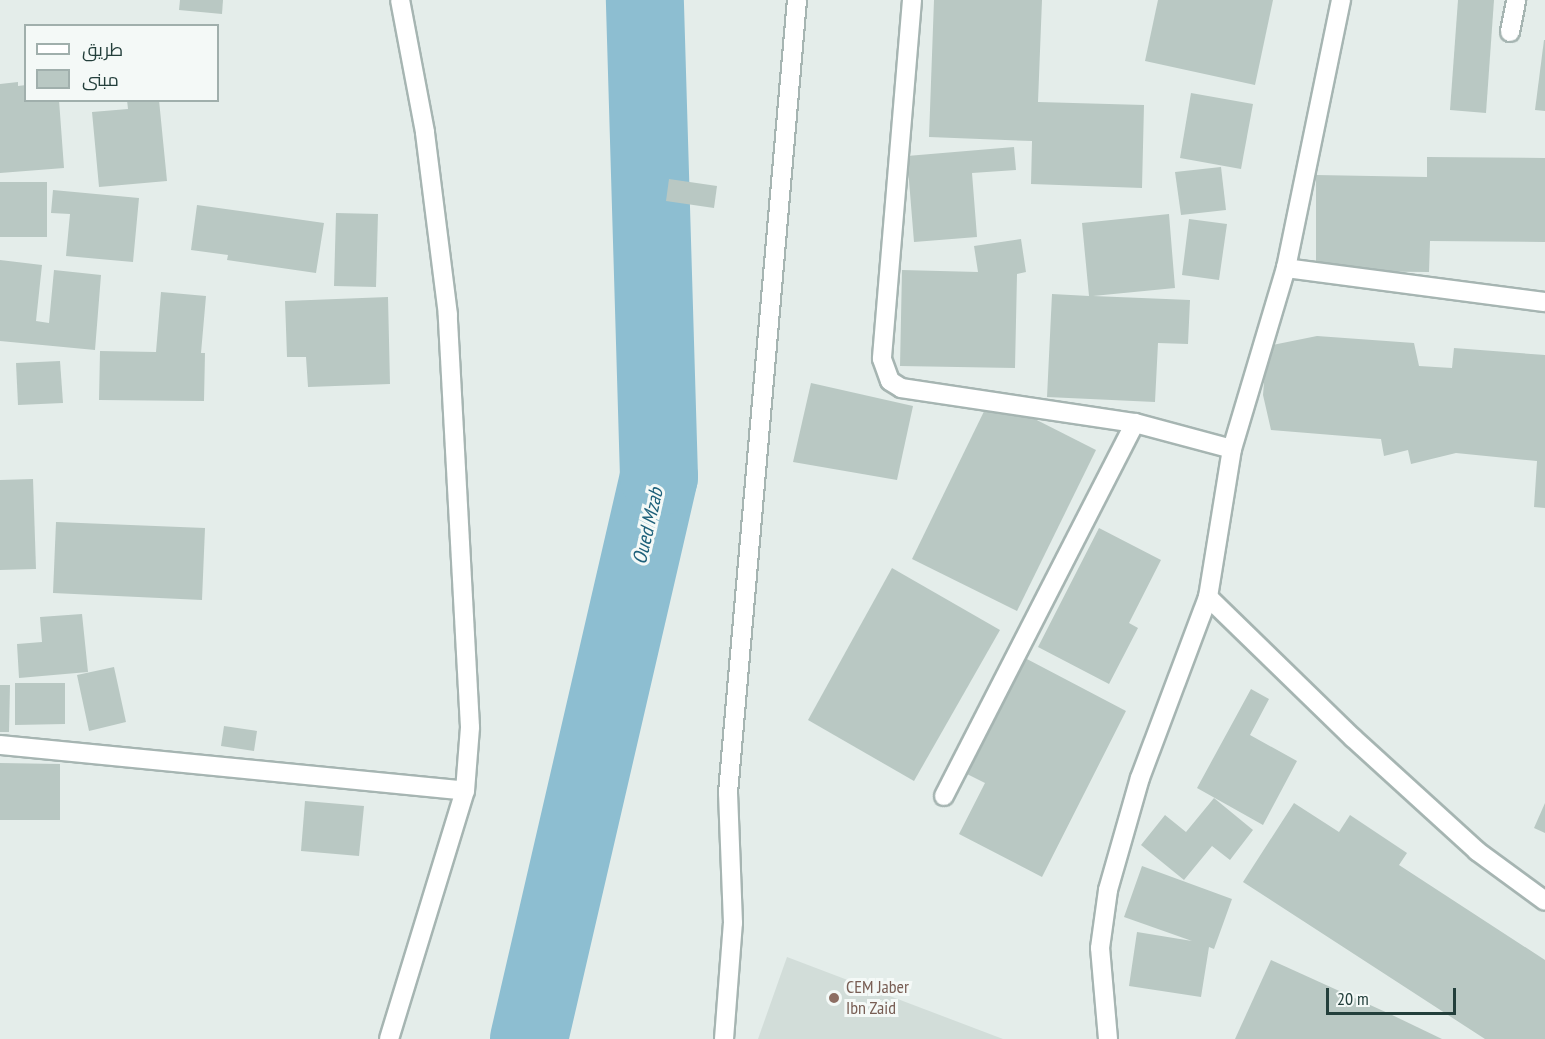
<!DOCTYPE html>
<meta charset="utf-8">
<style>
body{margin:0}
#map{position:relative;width:1545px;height:1039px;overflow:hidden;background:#e4edea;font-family:"PT Sans Narrow",Cairo,sans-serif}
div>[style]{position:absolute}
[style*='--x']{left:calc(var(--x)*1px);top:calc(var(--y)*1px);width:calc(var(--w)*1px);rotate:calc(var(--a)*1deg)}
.built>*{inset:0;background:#d2ddd9}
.river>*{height:78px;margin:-39px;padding:0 39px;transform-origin:39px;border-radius:39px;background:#8dbed1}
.building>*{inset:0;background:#b9c8c3}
.roads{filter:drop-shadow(2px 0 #a6b5b2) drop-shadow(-2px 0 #a6b5b2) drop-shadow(0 2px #a6b5b2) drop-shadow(0 -2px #a6b5b2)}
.minor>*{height:18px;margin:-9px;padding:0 9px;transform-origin:9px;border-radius:9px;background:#fff}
.dots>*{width:16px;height:16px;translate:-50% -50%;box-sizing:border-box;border:3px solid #f4f9f7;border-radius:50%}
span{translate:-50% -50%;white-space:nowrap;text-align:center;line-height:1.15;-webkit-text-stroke:6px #f4f9f7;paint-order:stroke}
.education-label{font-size:18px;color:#785e54}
.left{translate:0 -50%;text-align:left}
.water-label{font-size:20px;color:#1d607a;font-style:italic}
.legend{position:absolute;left:24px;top:24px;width:195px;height:78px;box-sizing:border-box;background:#f4f9f7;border:2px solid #a0afac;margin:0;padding:8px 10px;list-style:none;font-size:18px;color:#233f3b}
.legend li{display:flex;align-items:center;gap:12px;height:30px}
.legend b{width:30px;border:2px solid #a0afac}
.scale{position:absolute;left:1326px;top:988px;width:130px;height:27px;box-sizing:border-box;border:3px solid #233f3b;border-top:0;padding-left:8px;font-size:18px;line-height:21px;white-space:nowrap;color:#233f3b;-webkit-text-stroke:4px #f4f9f7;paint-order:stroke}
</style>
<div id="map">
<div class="built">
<div style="clip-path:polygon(787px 957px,1003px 1039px,758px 1039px)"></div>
</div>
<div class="river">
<div style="--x:529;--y:1039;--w:577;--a:-76.98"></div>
<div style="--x:659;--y:477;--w:477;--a:-91.7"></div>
</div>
<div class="building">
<div style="clip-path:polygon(180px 0,223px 0,222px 14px,179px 10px)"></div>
<div style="clip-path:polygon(934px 0,1042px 0,1038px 102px,1144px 105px,1142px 188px,1031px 184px,1032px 141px,929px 137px)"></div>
<div style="clip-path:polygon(1158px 0,1273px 0,1255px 85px,1145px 61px)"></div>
<div style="clip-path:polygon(1458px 0,1494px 0,1486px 113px,1450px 110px)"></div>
<div style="clip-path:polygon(1544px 40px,1545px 40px,1545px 111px,1535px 110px)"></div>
<div style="clip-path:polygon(18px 82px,18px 86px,26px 85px,26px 100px,59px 100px,64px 168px,0 173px,0 84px)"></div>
<div style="clip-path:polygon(1191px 93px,1253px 104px,1241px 169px,1180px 158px)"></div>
<div style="clip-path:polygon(127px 100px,159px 100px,167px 181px,99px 187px,92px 112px,128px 109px)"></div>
<div style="clip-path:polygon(1014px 147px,1016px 170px,972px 173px,977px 237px,914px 242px,907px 156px)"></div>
<div style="clip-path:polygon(1427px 157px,1545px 158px,1545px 242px,1430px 241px,1429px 272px,1316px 271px,1316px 175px,1427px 177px)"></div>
<div style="clip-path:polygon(1221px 167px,1226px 210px,1181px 215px,1175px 172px)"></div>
<div style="clip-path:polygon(669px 179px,717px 186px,714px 208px,666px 201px)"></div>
<div style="clip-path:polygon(0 182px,47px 182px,47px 237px,0 237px)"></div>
<div style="clip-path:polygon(53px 190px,139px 198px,133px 262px,66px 256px,70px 214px,51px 213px)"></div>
<div style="clip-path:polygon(197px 205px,324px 223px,316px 273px,227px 260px,228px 255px,191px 250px)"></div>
<div style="clip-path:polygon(336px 213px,378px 214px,376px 287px,334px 286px)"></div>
<div style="clip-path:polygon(1169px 214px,1175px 288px,1093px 296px,1190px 300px,1188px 344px,1158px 343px,1155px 402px,1047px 397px,1052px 294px,1089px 296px,1082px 223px)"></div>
<div style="clip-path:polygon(1189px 219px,1227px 224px,1219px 280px,1182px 275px)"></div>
<div style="clip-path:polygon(1021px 239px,1026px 272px,1017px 274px,1015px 368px,900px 366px,902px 270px,978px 272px,974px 246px)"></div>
<div style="clip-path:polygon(0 260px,42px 265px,36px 321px,49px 323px,54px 270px,101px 275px,95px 350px,0 341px)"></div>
<div style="clip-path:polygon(161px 292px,206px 296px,201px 353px,205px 353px,204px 401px,99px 400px,100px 351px,156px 352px)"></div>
<div style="clip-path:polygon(388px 297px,390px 384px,308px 387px,306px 357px,287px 357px,285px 301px)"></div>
<div style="clip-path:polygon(1317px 336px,1414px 343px,1419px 366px,1452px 368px,1454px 348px,1545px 355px,1545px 508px,1534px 507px,1537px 461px,1456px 453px,1411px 464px,1408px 450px,1384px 456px,1381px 439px,1271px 430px,1263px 395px,1267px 346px)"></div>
<div style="clip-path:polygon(60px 361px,63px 403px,18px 405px,16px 363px)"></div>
<div style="clip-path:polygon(811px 383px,913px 406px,897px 480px,793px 462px)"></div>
<div style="clip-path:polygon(991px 397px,1096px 450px,1017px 611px,912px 559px)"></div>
<div style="clip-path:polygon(33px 479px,36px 569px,0 570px,0 480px)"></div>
<div style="clip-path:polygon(56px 522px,205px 528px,202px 600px,53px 593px)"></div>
<div style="clip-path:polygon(1099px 528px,1161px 560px,1129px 623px,1138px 628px,1109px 684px,1038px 647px)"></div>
<div style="clip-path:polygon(892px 568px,1000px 630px,914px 781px,808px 720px)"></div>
<div style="clip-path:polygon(82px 614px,88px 672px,19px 678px,17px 644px,42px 642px,40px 617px)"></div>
<div style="clip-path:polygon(1025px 658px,1126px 711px,1042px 877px,959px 834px,985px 783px,967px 774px)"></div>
<div style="clip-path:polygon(114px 667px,126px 722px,89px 731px,77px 675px)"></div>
<div style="clip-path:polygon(15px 683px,65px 683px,65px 724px,15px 725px)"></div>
<div style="clip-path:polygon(0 685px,10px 685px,9px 732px,0 732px)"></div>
<div style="clip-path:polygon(1251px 689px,1269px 699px,1250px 735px,1297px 761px,1263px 825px,1197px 788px)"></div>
<div style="clip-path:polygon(224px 726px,257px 731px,254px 751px,221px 746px)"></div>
<div style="clip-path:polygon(0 763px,60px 764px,60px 820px,0 820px)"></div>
<div style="clip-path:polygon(1214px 798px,1253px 830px,1230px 860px,1212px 846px,1184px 880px,1141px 845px,1165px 815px,1186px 832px)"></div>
<div style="clip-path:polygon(305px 801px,364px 806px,359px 856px,301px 851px)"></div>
<div style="clip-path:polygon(1294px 803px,1339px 832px,1350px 815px,1407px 853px,1399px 865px,1545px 960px,1545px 1039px,1485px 1039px,1243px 882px)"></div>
<div style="clip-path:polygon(1545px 803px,1545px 833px,1534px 828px)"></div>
<div style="clip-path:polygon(1142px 866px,1232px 899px,1214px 949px,1209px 947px,1201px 997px,1129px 986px,1137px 932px,1192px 941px,1124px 917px)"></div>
<div style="clip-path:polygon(1271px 960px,1390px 1014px,1442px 1039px,1235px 1039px)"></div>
</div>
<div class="roads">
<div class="minor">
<div style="--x:912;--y:0;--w:360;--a:94.8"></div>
<div style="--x:882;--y:359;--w:23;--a:70"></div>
<div style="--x:890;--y:381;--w:13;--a:32"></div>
<div style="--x:901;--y:388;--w:237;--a:8.5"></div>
<div style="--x:1135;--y:423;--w:100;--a:15"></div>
<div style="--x:1510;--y:32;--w:33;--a:-79"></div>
<div style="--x:1286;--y:268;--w:274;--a:-78.4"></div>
<div style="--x:1208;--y:597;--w:202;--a:44.2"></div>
<div style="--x:1353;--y:738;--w:168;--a:42.3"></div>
<div style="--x:1477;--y:851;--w:84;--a:36.3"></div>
<div style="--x:0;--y:745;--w:467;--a:5.6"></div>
<div style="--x:944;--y:796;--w:419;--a:-62.9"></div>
<div style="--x:389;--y:1039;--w:259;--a:-73"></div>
<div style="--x:465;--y:791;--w:64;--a:-85.5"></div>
<div style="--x:470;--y:727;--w:413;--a:-93.1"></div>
<div style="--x:448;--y:315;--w:184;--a:-97.2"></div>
<div style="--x:425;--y:132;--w:134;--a:-100.7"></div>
<div style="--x:724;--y:1039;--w:116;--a:-85.6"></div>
<div style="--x:733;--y:923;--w:130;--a:-92.2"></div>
<div style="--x:728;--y:793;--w:796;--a:-85.03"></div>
<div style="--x:1108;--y:1039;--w:91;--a:-95"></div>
<div style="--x:1100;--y:948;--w:59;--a:-82.1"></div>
<div style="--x:1108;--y:890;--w:116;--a:-74.1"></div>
<div style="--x:1140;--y:778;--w:193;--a:-69.4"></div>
<div style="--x:1208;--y:597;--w:150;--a:-80.8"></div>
<div style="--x:1232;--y:449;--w:189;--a:-73.4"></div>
<div style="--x:1286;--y:268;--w:261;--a:7.5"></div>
</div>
</div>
<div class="dots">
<div style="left:834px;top:998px;background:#8d6e63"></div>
</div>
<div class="education-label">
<span class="left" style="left:846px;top:998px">CEM Jaber<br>Ibn Zaid</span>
</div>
<div class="water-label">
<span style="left:648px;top:526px;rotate:-77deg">Oued Mzab</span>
</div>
<ul class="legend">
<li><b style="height:8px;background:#fff"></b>طريق</li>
<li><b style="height:16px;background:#b9c8c3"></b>مبنى</li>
</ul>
<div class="scale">20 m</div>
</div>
